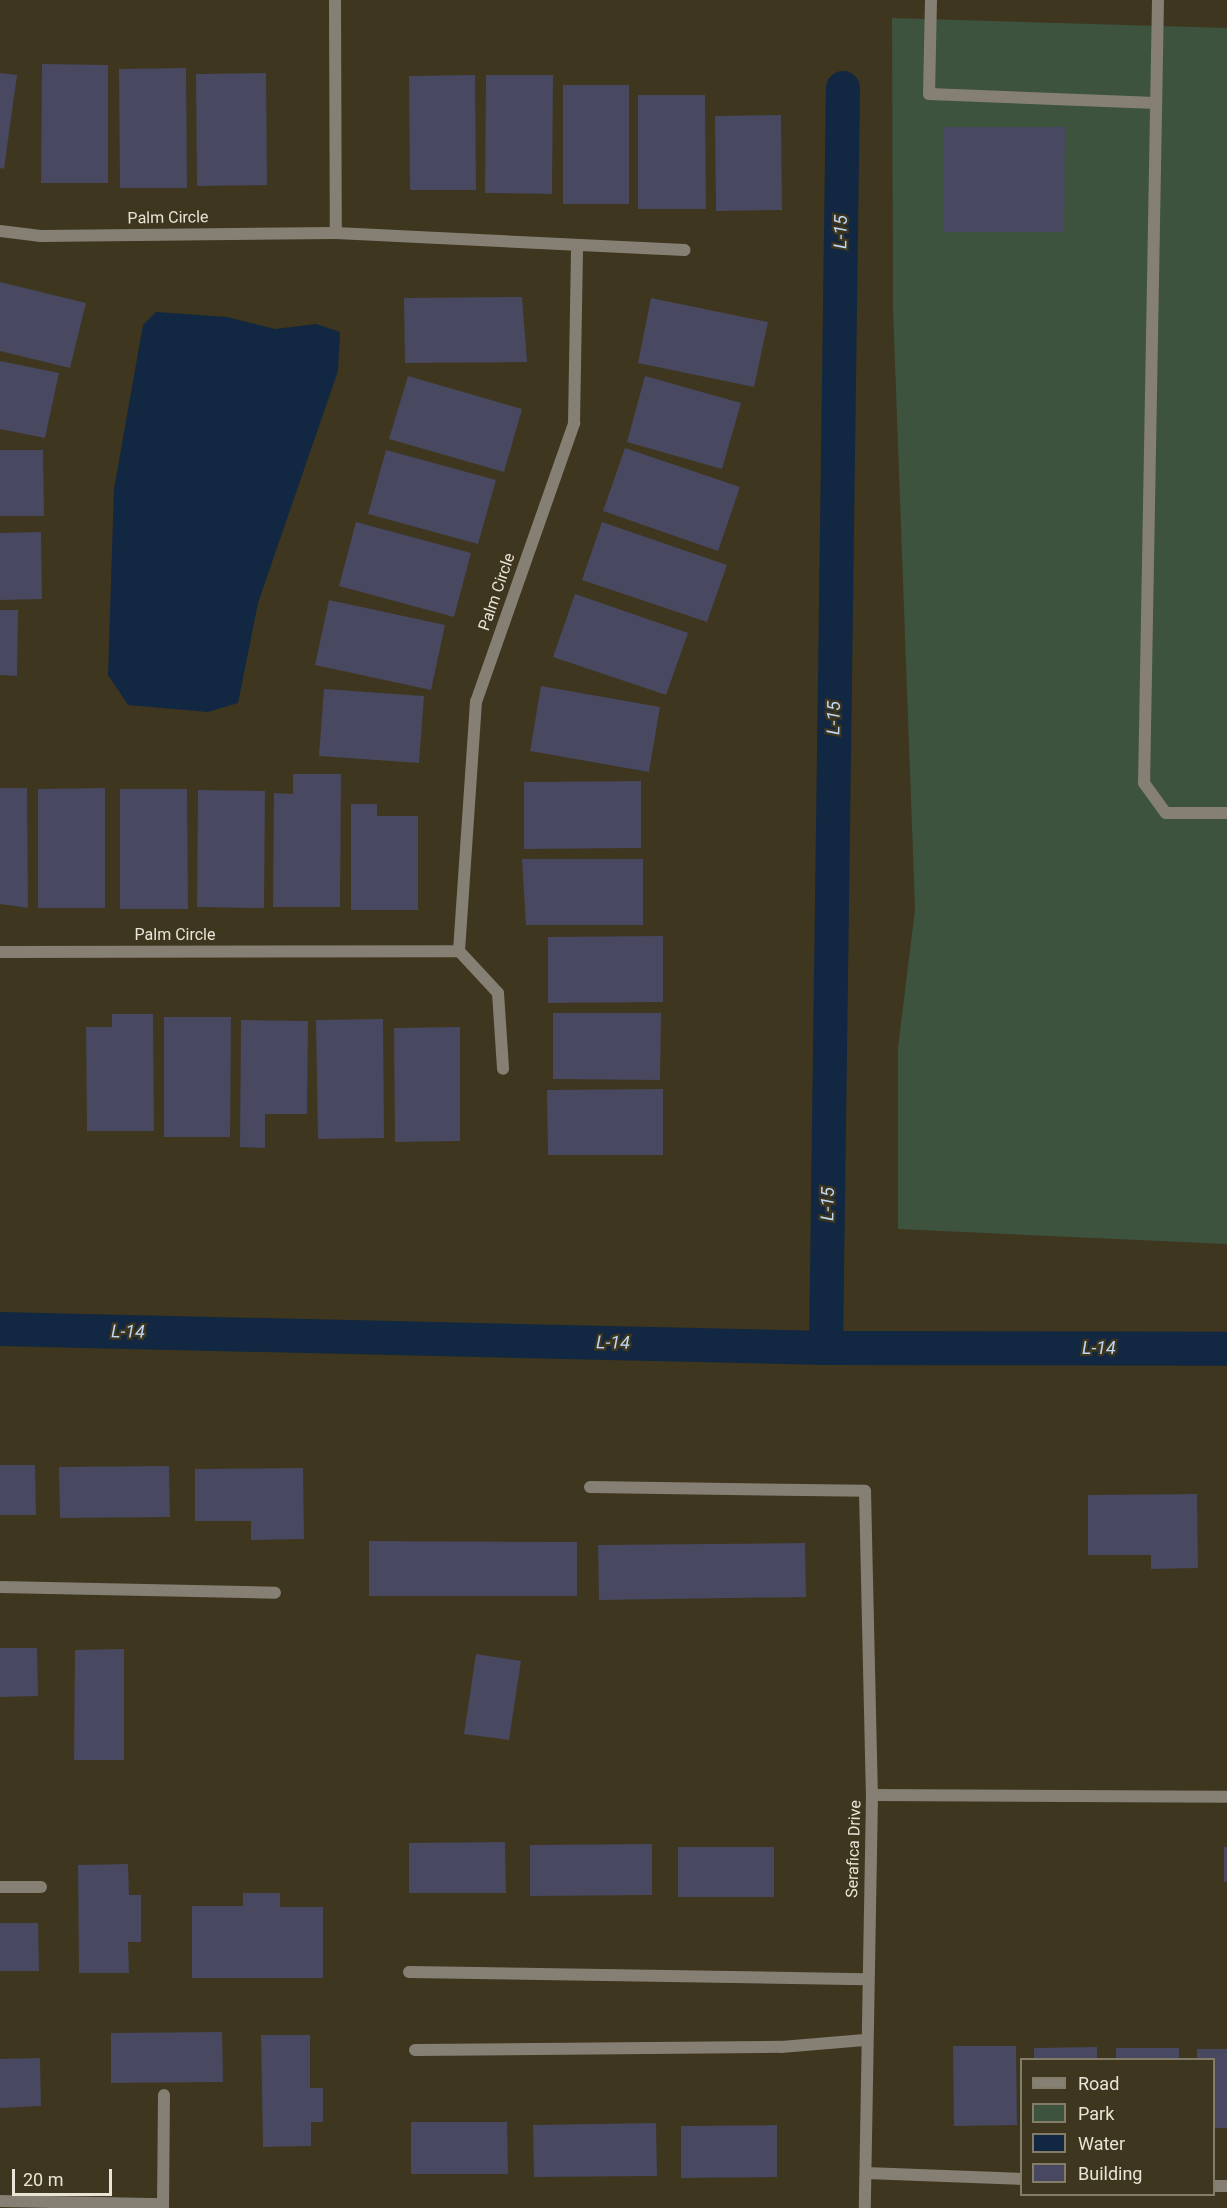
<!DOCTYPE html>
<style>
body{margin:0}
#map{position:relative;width:1227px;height:2208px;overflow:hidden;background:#3e361e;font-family:Roboto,sans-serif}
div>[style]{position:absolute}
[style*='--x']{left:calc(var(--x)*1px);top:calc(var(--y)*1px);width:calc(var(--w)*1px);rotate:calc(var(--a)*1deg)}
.green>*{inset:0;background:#3d533e}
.water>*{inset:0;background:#122741}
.canal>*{height:34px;margin:-17px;padding:0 17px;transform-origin:17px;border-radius:17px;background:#122741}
.building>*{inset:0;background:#484860}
.lane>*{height:12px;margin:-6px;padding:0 6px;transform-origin:6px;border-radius:6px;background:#857f74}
.street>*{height:12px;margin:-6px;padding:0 6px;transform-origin:6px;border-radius:6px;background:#857f74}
span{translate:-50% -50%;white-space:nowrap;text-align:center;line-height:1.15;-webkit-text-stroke:4.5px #3e361e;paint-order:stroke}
.street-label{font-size:16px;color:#e9e4d6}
.water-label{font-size:18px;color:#bed7f6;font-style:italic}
.legend{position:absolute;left:1020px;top:2058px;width:195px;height:138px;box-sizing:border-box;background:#3e361e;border:2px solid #827c68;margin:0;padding:8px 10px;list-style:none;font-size:18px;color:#e9e4d6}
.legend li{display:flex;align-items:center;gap:12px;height:30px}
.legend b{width:30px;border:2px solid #827c68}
.scale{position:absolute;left:12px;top:2169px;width:100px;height:27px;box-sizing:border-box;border:3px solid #e9e4d6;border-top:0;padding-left:8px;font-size:18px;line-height:21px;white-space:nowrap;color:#e9e4d6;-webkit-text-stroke:4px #3e361e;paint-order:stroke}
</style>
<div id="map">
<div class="green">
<div style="clip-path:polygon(892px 18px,1227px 28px,1227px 1244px,898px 1229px,898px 1048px,915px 909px,893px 309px)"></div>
</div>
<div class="water">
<div style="clip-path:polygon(156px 312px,227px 317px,275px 329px,316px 324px,340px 332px,338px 371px,258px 603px,238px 703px,208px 712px,128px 705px,108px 675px,114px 489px,143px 325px)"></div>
</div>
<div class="canal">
<div style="--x:0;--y:1329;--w:826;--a:1.32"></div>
<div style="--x:826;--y:1348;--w:401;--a:0.1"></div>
<div style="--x:826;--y:1348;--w:1260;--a:-89.23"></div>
</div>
<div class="building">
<div style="clip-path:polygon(42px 64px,108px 65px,108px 183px,41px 183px)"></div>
<div style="clip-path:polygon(186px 68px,187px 188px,120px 188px,119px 69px)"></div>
<div style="clip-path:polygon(0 73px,17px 75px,4px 169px,0 168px)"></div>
<div style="clip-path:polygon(266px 73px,267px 185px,197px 186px,196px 74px)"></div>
<div style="clip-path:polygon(475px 75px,476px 190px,410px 190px,409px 76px)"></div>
<div style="clip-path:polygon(486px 75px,553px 75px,552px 194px,485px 193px)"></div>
<div style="clip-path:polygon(563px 85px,629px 85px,629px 204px,563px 204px)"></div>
<div style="clip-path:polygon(638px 95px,705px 95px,706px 209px,638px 209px)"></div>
<div style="clip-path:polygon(781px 115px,782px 210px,716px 211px,715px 116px)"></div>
<div style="clip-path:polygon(944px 127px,1065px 127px,1064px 232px,944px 232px)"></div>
<div style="clip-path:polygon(0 282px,86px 303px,70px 368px,0 351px)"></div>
<div style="clip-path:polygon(522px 297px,527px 362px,405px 363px,404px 298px)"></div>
<div style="clip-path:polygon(651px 298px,768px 322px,754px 387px,638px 363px)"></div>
<div style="clip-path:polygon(0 361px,59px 373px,45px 438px,0 429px)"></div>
<div style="clip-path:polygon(408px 376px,522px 409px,504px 472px,389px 439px)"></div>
<div style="clip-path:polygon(645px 376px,741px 403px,722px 469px,627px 442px)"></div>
<div style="clip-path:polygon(625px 448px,740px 487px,718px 551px,603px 511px)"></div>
<div style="clip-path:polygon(0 450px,43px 450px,44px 516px,0 516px)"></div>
<div style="clip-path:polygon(386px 450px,496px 480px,478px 544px,368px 514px)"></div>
<div style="clip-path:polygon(356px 522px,471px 553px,454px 617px,339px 586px)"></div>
<div style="clip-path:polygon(602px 522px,727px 565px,707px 622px,582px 580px)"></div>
<div style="clip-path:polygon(41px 532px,42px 599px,0 600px,0 533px)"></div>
<div style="clip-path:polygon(575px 594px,688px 633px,666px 695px,553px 657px)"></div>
<div style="clip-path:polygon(329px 600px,445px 625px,431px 690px,315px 665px)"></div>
<div style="clip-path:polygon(0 610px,18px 610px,17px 676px,0 675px)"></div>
<div style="clip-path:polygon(541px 686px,660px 707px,649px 772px,530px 751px)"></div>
<div style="clip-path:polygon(324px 689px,424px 696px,419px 763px,319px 756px)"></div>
<div style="clip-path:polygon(293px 774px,341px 774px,340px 907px,273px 907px,274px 793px,293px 794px)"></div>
<div style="clip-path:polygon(641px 781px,641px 848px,524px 849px,524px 782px)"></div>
<div style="clip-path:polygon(0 788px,27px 788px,28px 908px,0 904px)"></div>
<div style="clip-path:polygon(105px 788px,105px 908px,38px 908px,38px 789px)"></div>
<div style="clip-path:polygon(120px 789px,187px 789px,188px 909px,120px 909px)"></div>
<div style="clip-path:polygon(198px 790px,265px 791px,264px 908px,197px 907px)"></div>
<div style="clip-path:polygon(351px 804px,377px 804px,377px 816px,418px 816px,418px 910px,351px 910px)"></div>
<div style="clip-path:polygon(522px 859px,643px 859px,643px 925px,526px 925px)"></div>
<div style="clip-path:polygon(663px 936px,663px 1002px,548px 1003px,548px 937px)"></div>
<div style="clip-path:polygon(553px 1013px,661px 1013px,660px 1080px,553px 1079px)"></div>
<div style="clip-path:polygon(112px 1014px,153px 1014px,154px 1131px,87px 1131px,86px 1027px,112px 1027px)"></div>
<div style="clip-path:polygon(164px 1017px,231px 1017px,230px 1137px,164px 1137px)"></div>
<div style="clip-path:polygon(383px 1019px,384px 1138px,318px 1139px,316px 1020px)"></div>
<div style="clip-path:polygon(241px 1020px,308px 1021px,307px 1114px,265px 1114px,265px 1148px,240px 1147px)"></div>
<div style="clip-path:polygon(460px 1027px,460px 1141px,395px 1142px,394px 1028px)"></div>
<div style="clip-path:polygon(663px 1089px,663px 1155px,548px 1155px,547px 1090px)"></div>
<div style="clip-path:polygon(0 1465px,35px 1465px,36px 1515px,0 1515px)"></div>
<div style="clip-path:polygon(169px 1466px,170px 1517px,60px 1518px,59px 1467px)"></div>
<div style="clip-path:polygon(303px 1468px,304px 1539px,251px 1540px,251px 1521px,195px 1521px,195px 1469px)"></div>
<div style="clip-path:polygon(1197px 1494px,1198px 1568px,1151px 1569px,1151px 1555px,1088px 1555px,1088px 1495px)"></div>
<div style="clip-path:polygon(369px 1541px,577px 1542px,577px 1596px,369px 1596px)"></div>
<div style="clip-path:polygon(805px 1543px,806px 1597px,599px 1600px,598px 1545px)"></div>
<div style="clip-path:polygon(0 1648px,37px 1648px,38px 1696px,0 1697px)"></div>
<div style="clip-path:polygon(124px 1649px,124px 1760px,74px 1760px,75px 1650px)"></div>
<div style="clip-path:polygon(476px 1654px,521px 1661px,509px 1740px,464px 1734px)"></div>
<div style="clip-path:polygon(505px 1842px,506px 1893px,409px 1893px,409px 1843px)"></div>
<div style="clip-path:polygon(652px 1844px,652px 1895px,530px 1896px,530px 1845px)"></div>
<div style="clip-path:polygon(678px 1847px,774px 1847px,774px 1897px,678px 1897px)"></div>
<div style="clip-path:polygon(1224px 1847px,1227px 1847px,1227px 1882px,1224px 1882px)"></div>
<div style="clip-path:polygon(128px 1864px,129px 1895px,141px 1895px,141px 1942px,128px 1942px,129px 1973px,79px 1973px,78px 1865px)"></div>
<div style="clip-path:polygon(243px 1893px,280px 1893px,280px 1907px,323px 1907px,323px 1978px,192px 1978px,192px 1906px,243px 1906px)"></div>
<div style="clip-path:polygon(0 1923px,38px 1923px,39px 1971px,0 1971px)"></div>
<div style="clip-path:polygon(222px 2032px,223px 2082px,111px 2083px,111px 2033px)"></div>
<div style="clip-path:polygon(261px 2035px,310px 2035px,310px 2088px,323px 2088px,323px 2122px,311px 2122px,311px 2146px,263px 2147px)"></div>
<div style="clip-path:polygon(953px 2046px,1016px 2046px,1017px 2125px,954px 2126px)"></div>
<div style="clip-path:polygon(1097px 2047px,1097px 2060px,1034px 2060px,1034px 2048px)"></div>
<div style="clip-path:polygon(1116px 2048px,1179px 2048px,1179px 2060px,1116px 2060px)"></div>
<div style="clip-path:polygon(1197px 2049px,1227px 2049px,1227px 2128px,1214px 2128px,1214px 2060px,1197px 2060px)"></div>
<div style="clip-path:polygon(40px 2058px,41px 2106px,0 2108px,0 2059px)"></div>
<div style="clip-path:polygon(411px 2122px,507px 2122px,508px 2174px,411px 2174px)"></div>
<div style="clip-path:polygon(656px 2123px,657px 2176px,534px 2177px,533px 2125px)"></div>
<div style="clip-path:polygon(777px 2125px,777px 2177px,681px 2178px,681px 2126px)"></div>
</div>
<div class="lane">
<div style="--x:931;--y:0;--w:94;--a:91.2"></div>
<div style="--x:929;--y:94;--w:227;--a:2.3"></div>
<div style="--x:1158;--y:0;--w:783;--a:91.02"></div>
<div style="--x:1144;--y:783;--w:37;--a:54"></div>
<div style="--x:1166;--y:813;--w:61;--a:0"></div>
<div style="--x:590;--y:1487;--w:275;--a:0.8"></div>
<div style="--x:0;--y:1587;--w:275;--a:1.2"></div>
<div style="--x:872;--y:1795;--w:355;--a:0.3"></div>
<div style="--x:0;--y:1887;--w:41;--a:0"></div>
<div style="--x:409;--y:1972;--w:456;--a:0.9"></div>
<div style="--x:415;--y:2050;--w:366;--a:-0.5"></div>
<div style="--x:781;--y:2047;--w:84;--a:-4.8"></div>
<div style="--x:866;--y:2173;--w:156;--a:2.2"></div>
<div style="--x:1214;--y:2186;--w:13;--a:0"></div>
<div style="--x:163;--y:2208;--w:113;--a:-89.5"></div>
</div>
<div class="street">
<div style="--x:335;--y:0;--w:233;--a:89.8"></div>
<div style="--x:0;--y:231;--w:41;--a:7"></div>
<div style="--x:41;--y:236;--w:295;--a:-0.6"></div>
<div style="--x:336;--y:233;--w:349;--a:2.8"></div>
<div style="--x:459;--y:951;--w:250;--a:-86.1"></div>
<div style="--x:476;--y:702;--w:296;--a:-70.6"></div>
<div style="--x:574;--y:423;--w:175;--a:-89"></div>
<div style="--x:0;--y:952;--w:459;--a:-0.1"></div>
<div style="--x:459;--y:951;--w:57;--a:47.1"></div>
<div style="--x:498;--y:993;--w:76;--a:86.2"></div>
<div style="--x:865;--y:1491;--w:304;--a:88.7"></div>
<div style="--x:872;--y:1795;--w:413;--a:91"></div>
<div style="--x:0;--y:2201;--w:163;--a:1.1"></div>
</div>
<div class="street-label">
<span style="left:168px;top:218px;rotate:-1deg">Palm Circle</span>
<span style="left:497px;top:592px;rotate:-71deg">Palm Circle</span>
<span style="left:175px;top:935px">Palm Circle</span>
<span style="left:854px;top:1849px;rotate:-88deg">Serafica Drive</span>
</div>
<div class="water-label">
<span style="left:841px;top:232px;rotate:-89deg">L-15</span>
<span style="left:834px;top:718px;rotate:-89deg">L-15</span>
<span style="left:828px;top:1204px;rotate:-89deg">L-15</span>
<span style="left:128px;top:1332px;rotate:1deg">L-14</span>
<span style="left:613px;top:1343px;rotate:1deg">L-14</span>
<span style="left:1099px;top:1348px">L-14</span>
</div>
<ul class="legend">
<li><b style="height:8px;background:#857f74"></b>Road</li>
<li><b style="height:16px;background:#3d533e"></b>Park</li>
<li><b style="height:16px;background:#122741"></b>Water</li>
<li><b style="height:16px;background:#484860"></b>Building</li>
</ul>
<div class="scale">20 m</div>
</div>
